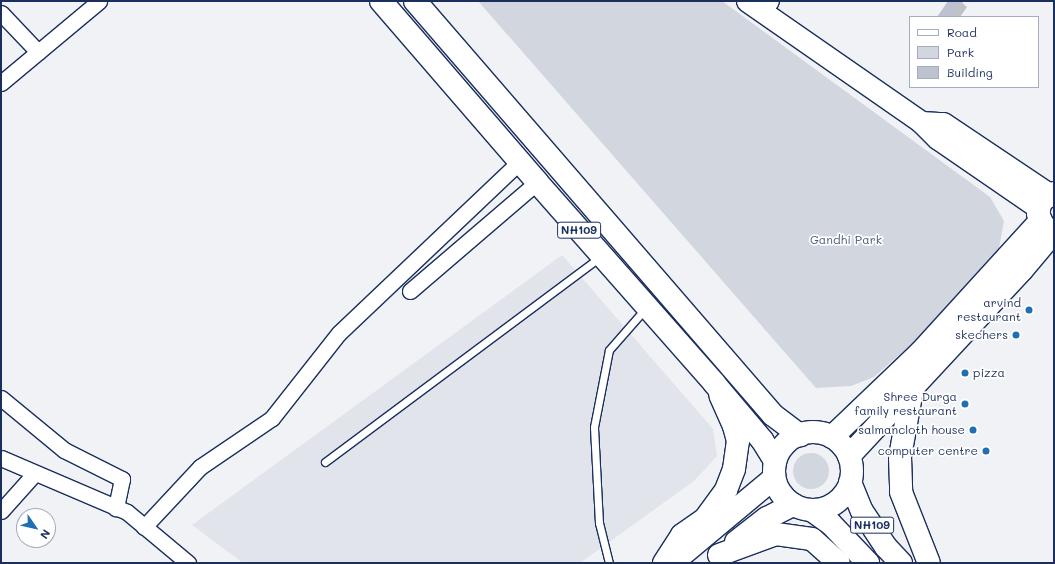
<!DOCTYPE html>
<style>
body{margin:0}
#map{position:relative;width:1055px;height:564px;overflow:hidden;background:#f1f2f5;font-family:Mali,sans-serif}
div>[style]{position:absolute}
[style*='--x']{left:calc(var(--x)*1px);top:calc(var(--y)*1px);width:calc(var(--w)*1px);rotate:calc(var(--a)*1deg)}
.built>*{inset:0;background:#e1e4ea}
.green>*{inset:0;background:#d2d6df}
.round{border-radius:50%}
.shadow>*{inset:0;background:#0003}
.building>*{inset:0;background:#bcc2d0}
.roads{filter:drop-shadow(1px 0 #1b2f5e) drop-shadow(-1px 0 #1b2f5e) drop-shadow(0 1px #1b2f5e) drop-shadow(0 -1px #1b2f5e)}
.lane>*{height:7px;margin:-3.5px;padding:0 3.5px;transform-origin:3.5px;border-radius:3.5px;background:#fff}
.street>*{height:15px;margin:-7.5px;padding:0 7.5px;transform-origin:7.5px;border-radius:7.5px;background:#fff}
.secondary>*{height:21px;margin:-10.5px;padding:0 10.5px;transform-origin:10.5px;border-radius:10.5px;background:#fff}
.primary>*{height:22px;margin:-11px;padding:0 11px;transform-origin:11px;border-radius:11px;background:#fff}
.highway>*{height:22px;margin:-11px;padding:0 11px;transform-origin:11px;border-radius:11px;background:#fff}
.highway>.ring{margin:-11px;padding:0;box-sizing:content-box;background:none;border:22px solid #fff;border-radius:50%}
.dots>*{width:11px;height:11px;translate:-50% -50%;box-sizing:border-box;border:2px solid #fff;border-radius:50%}
span{translate:-50% -50%;white-space:nowrap;text-align:center;line-height:1.15;-webkit-text-stroke:3.5px #fff;paint-order:stroke}
.shield-label span{padding:1px 3px;background:#fff;border:1px solid;border-radius:3px;-webkit-text-stroke-width:0}
.shield-label{font-size:11px;color:#1b2f5e;font-weight:700}
.park-label{font-size:12px;color:#49597e}
.poi-label{font-size:12px;color:#1b2f5e}
.right{translate:-100% -50%;text-align:right}
.left{translate:0 -50%;text-align:left}
.frame{position:absolute;inset:0;border:2px solid #1b2f5e;pointer-events:none}
.legend{position:absolute;left:909px;top:16px;width:130px;height:72px;box-sizing:border-box;background:#fff;border:1px solid #a4acbf;margin:0;padding:5px 7px;list-style:none;font-size:12px;color:#1b2f5e}
.legend li{display:flex;align-items:center;gap:8px;height:20px}
.legend b{width:20px;border:1px solid #a4acbf}
.north{position:absolute;left:16px;top:508px;width:40px;height:40px;box-sizing:border-box;background:#fff;border:1px solid #a4acbf;border-radius:50%;rotate:124deg;font-size:11px;font-weight:700;line-height:16px;text-align:center;color:#1b2f5e}
.north::after{content:'';display:block;margin:auto;width:14px;height:18px;background:#1f6fb2;clip-path:polygon(50% 0,100% 100%,50% 72%,0 100%)}
</style>
<div id="map">
<div class="built">
<div style="clip-path:polygon(562px 255px,713px 429px,717px 456px,694px 481px,580px 563px,243px 563px,192px 525px)"></div>
</div>
<div class="green">
<div style="clip-path:polygon(478px 1px,722px 1px,990px 197px,1004px 221px,998px 254px,921px 336px,874px 377px,851px 386px,816px 388px)"></div>
<div class="round" style="left:793px;top:453px;width:36px;height:36px"></div>
</div>
<div class="shadow">
<div style="clip-path:polygon(949px 1px,960px 1px,967px 7px,960px 17px,938px 17px)"></div>
</div>
<div class="building">
<div style="clip-path:polygon(948px 1px,963px 2px,953px 17px,937px 17px)"></div>
</div>
<div class="roads">
<div class="lane">
<div style="--x:325;--y:462;--w:343;--a:-36.7"></div>
<div style="--x:609;--y:563;--w:41;--a:-104"></div>
<div style="--x:599;--y:523;--w:96;--a:-93"></div>
<div style="--x:594;--y:427;--w:78;--a:-79"></div>
<div style="--x:609;--y:350;--w:55;--a:-48.7"></div>
</div>
<div class="street">
<div style="--x:1;--y:13;--w:54;--a:46.5"></div>
<div style="--x:763;--y:13;--w:14;--a:-56"></div>
<div style="--x:1;--y:83;--w:128;--a:-39.9"></div>
<div style="--x:410;--y:291;--w:167;--a:-40.6"></div>
<div style="--x:1;--y:398;--w:82;--a:39.5"></div>
<div style="--x:64;--y:450;--w:65;--a:26.6"></div>
<div style="--x:122;--y:479;--w:30;--a:102"></div>
<div style="--x:1;--y:458;--w:137;--a:23.2"></div>
<div style="--x:127;--y:512;--w:80;--a:39.9"></div>
<div style="--x:1;--y:511;--w:51;--a:-48.2"></div>
<div style="--x:144;--y:527;--w:82;--a:-47"></div>
<div style="--x:200;--y:467;--w:87;--a:-34.2"></div>
<div style="--x:272;--y:418;--w:108;--a:-51.8"></div>
<div style="--x:339;--y:333;--w:248;--a:-43.5"></div>
</div>
<div class="secondary">
<div style="--x:747;--y:1;--w:212;--a:34.8"></div>
<div style="--x:921;--y:122;--w:23;--a:45"></div>
<div style="--x:937;--y:138;--w:124;--a:34.5"></div>
<div style="--x:921;--y:122;--w:22;--a:3"></div>
<div style="--x:943;--y:123;--w:128;--a:33.8"></div>
</div>
<div class="primary">
<div style="--x:1050;--y:231;--w:9;--a:-139"></div>
<div style="--x:1043;--y:225;--w:12;--a:-114"></div>
<div style="--x:1038;--y:214;--w:13;--a:-77"></div>
<div style="--x:1041;--y:201;--w:15;--a:-32"></div>
<div style="--x:912;--y:390;--w:68;--a:100.2"></div>
<div style="--x:900;--y:457;--w:35;--a:88"></div>
<div style="--x:901;--y:492;--w:76;--a:68.5"></div>
<div style="--x:832;--y:437;--w:123;--a:-43.7"></div>
<div style="--x:921;--y:352;--w:177;--a:-47.7"></div>
<div style="--x:849;--y:456;--w:254;--a:-47.1"></div>
<div style="--x:1022;--y:270;--w:50;--a:-49.9"></div>
<div style="--x:736;--y:542;--w:39;--a:-38"></div>
<div style="--x:767;--y:518;--w:29;--a:-27"></div>
<div style="--x:719;--y:555;--w:61;--a:-20.2"></div>
<div style="--x:776;--y:534;--w:36;--a:8"></div>
<div style="--x:812;--y:539;--w:36;--a:42"></div>
<div style="--x:664;--y:563;--w:33;--a:-57"></div>
<div style="--x:682;--y:535;--w:28;--a:-35"></div>
<div style="--x:705;--y:519;--w:36;--a:-54"></div>
<div style="--x:726;--y:490;--w:22;--a:-69"></div>
<div style="--x:734;--y:469;--w:28;--a:-82"></div>
<div style="--x:738;--y:441;--w:16;--a:-105"></div>
<div style="--x:734;--y:426;--w:34;--a:-114"></div>
<div style="--x:672;--y:563;--w:133;--a:-39.8"></div>
</div>
<div class="highway">
<div style="--x:381;--y:1;--w:239;--a:49.2"></div>
<div style="--x:537;--y:182;--w:268;--a:48.6"></div>
<div style="--x:714;--y:383;--w:75;--a:49.9"></div>
<div style="--x:762;--y:440;--w:25;--a:58"></div>
<div style="--x:415;--y:1;--w:547;--a:49.15"></div>
<div style="--x:773;--y:415;--w:34;--a:37"></div>
<div class="ring" style="left:774px;top:432px;width:56px;height:56px"></div>
<div style="--x:850;--y:482;--w:31;--a:68"></div>
<div style="--x:862;--y:511;--w:43;--a:56.3"></div>
<div style="--x:886;--y:547;--w:22;--a:47"></div>
<div style="--x:813;--y:511;--w:22;--a:36"></div>
<div style="--x:831;--y:524;--w:54;--a:46.5"></div>
</div>
</div>
<div class="dots">
<div style="left:1029px;top:310px;background:#1f6fb2"></div>
<div style="left:1016px;top:335px;background:#1f6fb2"></div>
<div style="left:965px;top:373px;background:#1f6fb2"></div>
<div style="left:965px;top:404px;background:#1f6fb2"></div>
<div style="left:973px;top:430px;background:#1f6fb2"></div>
<div style="left:986px;top:451px;background:#1f6fb2"></div>
</div>
<div class="shield-label">
<span style="left:579px;top:230px">NH109</span>
<span style="left:872px;top:525px">NH109</span>
</div>
<div class="park-label">
<span style="left:846px;top:240px">Gandhi Park</span>
</div>
<div class="poi-label">
<span class="right" style="left:1021px;top:310px">arvind<br>restaurant</span>
<span class="right" style="left:1008px;top:335px">skechers</span>
<span class="left" style="left:973px;top:373px">pizza</span>
<span class="right" style="left:957px;top:404px">Shree Durga<br>family restaurant</span>
<span class="right" style="left:965px;top:430px">salmancloth house</span>
<span class="right" style="left:978px;top:451px">computer centre</span>
</div>
<div class="frame"></div>
<ul class="legend">
<li><b style="height:5px;background:#fff"></b>Road</li>
<li><b style="height:11px;background:#d2d6df"></b>Park</li>
<li><b style="height:11px;background:#bcc2d0"></b>Building</li>
</ul>
<div class="north">N</div>
</div>
